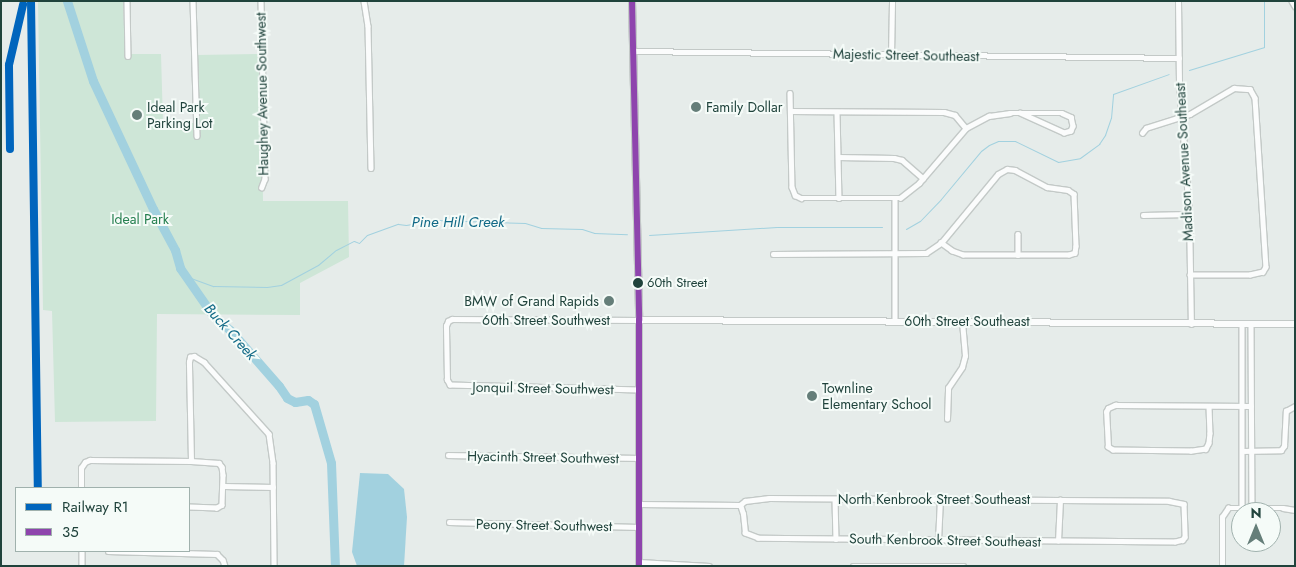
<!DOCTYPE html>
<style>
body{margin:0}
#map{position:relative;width:1296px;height:567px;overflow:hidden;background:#e6ecea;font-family:Jost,sans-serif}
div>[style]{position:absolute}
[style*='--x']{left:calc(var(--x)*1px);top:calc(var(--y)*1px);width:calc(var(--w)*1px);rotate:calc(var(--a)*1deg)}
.green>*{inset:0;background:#cee6d7}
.water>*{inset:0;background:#a2d1df}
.stream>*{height:1px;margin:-0.5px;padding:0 0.5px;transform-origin:0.5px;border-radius:0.5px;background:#a2d1df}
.river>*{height:9px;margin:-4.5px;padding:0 4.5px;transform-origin:4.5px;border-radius:4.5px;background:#a2d1df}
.roads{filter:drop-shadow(1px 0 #c3c9c7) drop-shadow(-1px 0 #c3c9c7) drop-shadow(0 1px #c3c9c7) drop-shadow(0 -1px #c3c9c7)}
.minor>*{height:4.5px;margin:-2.25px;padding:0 2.25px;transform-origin:2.25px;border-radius:2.25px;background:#fbfcfc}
.tertiary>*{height:5px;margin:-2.5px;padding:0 2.5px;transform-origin:2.5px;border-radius:2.5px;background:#fbfcfc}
.secondary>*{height:5.5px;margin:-2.75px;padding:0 2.75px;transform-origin:2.75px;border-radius:2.75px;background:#fbfcfc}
.primary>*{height:6px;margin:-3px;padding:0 3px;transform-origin:3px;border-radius:3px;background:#ced8d6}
.bus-1>*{height:6px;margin:-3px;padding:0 3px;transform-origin:3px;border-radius:3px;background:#8e44ad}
.rail-1>*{height:8px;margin:-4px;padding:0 4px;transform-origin:4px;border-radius:4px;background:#0065bd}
.dots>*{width:14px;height:14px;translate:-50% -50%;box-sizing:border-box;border:2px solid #f5fbf8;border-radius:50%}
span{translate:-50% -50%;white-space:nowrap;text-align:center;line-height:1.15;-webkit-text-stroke:4px #f5fbf8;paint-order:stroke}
.bus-label{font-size:13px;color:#20433c}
.left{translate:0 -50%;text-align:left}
.street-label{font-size:14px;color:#20433c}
.poi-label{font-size:14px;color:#20433c}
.right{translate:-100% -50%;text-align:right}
.park-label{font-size:14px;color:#257f4f}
.water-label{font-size:15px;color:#126a87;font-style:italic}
.frame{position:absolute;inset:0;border:2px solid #20433c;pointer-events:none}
.legend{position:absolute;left:15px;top:487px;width:175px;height:65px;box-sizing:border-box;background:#f5fbf8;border:1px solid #a0b1ad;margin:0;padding:6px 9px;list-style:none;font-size:15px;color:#20433c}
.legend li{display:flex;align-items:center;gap:10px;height:25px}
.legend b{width:25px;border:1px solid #a0b1ad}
.north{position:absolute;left:1231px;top:502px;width:50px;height:50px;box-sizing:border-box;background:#f5fbf8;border:1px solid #a0b1ad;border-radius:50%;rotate:0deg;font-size:14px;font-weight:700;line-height:20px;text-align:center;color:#20433c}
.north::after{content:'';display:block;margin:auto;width:18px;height:22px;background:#657e79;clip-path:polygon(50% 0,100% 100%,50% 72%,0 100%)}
</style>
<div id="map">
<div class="green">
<div style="clip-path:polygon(38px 1px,123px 1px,125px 54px,161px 54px,163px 123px,198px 123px,197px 55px,261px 54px,263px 201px,348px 201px,349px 257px,300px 283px,300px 315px,157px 314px,156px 421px,55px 422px,52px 311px,43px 310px)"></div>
</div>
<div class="water">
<div style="clip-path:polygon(360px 473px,388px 474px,404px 489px,407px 517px,404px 566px,357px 566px,352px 552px)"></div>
</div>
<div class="stream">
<div style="--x:1189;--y:70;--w:78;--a:-17"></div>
<div style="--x:1264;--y:47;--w:46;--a:-90"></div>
<div style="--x:906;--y:229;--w:16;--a:-30"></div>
<div style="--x:920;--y:221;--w:30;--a:-46"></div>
<div style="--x:941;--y:199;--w:62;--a:-50.2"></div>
<div style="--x:981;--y:151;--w:10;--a:-37"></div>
<div style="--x:989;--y:145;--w:10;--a:-24"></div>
<div style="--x:998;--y:141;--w:17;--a:0"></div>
<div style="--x:1015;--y:141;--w:48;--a:26"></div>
<div style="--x:1058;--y:162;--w:22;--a:-10"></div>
<div style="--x:1080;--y:158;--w:24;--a:-36"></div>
<div style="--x:1099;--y:144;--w:11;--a:-56"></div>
<div style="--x:1105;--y:135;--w:18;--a:-71"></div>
<div style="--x:1111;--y:118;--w:24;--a:-85"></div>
<div style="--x:1113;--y:94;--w:59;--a:-19.7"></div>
<div style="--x:649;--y:235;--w:128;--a:-3.6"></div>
<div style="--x:777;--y:227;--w:105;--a:0"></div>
<div style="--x:188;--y:277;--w:27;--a:20"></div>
<div style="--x:213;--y:286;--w:54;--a:1.1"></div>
<div style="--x:267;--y:287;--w:14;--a:-8"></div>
<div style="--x:281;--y:285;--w:42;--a:-28.4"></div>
<div style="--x:318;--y:265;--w:23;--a:-40"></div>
<div style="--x:336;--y:250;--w:20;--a:-27"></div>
<div style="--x:354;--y:241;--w:5;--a:22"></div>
<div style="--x:359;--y:243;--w:11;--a:-45"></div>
<div style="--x:367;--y:235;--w:33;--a:-20"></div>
<div style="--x:398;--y:224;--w:8;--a:7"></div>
<div style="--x:406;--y:225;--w:29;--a:-10"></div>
<div style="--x:435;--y:220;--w:90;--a:1.9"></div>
<div style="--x:525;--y:223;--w:17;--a:17"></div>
<div style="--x:541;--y:228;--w:41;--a:1.4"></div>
<div style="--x:582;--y:229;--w:13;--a:18"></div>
<div style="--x:594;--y:233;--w:33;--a:2"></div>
</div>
<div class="river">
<div style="--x:67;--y:1;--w:84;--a:72"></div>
<div style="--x:93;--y:81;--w:141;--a:64.9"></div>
<div style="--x:153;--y:209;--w:47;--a:61.8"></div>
<div style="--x:175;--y:250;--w:19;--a:74"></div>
<div style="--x:180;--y:268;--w:56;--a:55.2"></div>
<div style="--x:212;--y:314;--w:24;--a:42"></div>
<div style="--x:230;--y:330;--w:74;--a:48.8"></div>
<div style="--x:279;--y:386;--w:14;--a:56"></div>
<div style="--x:287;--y:398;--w:9;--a:27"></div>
<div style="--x:295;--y:402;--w:13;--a:-9"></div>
<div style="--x:308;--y:400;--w:7;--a:34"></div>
<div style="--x:314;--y:404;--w:61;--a:73.9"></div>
<div style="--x:331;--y:463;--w:103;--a:87.8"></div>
</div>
<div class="roads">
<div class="minor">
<div style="--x:127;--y:1;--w:55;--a:89"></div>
<div style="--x:193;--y:1;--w:135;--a:88.3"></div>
<div style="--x:261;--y:1;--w:178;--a:88.7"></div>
<div style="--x:265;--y:179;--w:9;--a:111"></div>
<div style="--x:364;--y:1;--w:25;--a:81"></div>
<div style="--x:368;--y:26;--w:142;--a:88.8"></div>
<div style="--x:1292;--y:1;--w:6;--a:59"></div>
<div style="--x:633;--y:51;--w:546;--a:0.73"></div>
<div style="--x:891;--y:55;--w:54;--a:-88.9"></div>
<div style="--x:790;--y:93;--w:94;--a:88.8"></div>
<div style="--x:792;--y:187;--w:9;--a:69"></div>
<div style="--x:795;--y:195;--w:7;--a:27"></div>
<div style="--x:801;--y:198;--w:99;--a:0"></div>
<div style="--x:900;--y:198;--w:24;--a:-38"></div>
<div style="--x:919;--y:183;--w:72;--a:-49.5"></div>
<div style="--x:966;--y:128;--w:26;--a:-28"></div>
<div style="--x:989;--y:116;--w:21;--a:-8"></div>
<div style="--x:1010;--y:113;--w:52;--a:0"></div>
<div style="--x:1062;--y:113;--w:10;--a:24"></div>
<div style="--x:1071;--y:117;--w:9;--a:77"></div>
<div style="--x:1073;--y:126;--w:5;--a:112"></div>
<div style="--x:1071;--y:131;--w:7;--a:164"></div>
<div style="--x:1064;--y:133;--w:48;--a:-155.6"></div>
<div style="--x:790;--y:111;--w:154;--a:0.4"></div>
<div style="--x:944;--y:112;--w:11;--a:15"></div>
<div style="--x:955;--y:115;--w:17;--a:50"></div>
<div style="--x:837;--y:112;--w:86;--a:88.7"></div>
<div style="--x:1142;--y:133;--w:6;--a:-51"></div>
<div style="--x:1146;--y:128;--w:46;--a:-17.7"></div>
<div style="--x:1190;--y:114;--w:51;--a:-30.6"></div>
<div style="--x:1234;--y:88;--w:16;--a:4"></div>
<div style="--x:1250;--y:89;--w:10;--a:61"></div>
<div style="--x:1255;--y:98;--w:169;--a:86.3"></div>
<div style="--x:1266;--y:267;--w:6;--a:121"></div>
<div style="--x:1263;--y:272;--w:13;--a:167"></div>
<div style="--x:1250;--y:275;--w:60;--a:180"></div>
<div style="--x:838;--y:157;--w:56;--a:1"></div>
<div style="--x:894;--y:158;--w:8;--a:14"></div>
<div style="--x:902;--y:160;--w:28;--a:41"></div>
<div style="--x:895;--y:199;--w:122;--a:90"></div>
<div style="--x:1143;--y:215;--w:46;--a:-1.2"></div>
<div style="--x:1018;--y:234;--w:21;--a:90"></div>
<div style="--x:773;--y:254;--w:153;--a:-0.4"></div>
<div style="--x:926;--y:253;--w:18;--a:-34"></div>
<div style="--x:941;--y:243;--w:89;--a:-50.4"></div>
<div style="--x:998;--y:174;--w:10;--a:-29"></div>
<div style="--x:1007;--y:169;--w:8;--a:7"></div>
<div style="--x:1015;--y:170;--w:36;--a:28"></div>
<div style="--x:1047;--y:187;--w:21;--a:8"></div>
<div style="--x:1068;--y:190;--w:7;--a:34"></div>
<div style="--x:1074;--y:194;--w:52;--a:87.8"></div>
<div style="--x:1076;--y:246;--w:7;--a:98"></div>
<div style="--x:1075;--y:253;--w:6;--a:162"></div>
<div style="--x:1069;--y:255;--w:106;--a:180"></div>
<div style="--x:963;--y:255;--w:12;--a:-160"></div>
<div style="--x:952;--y:251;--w:14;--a:-144"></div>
<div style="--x:1242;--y:324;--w:183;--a:90"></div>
<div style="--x:1251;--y:324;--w:183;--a:89.7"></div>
<div style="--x:639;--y:390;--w:189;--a:-178.5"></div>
<div style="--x:450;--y:385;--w:6;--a:-121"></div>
<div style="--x:447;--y:380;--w:54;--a:-91.1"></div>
<div style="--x:446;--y:326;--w:5;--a:-68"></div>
<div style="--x:448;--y:321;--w:4;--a:-27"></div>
<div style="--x:452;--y:319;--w:187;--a:0.3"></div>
<div style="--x:1209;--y:406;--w:27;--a:88"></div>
<div style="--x:1210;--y:433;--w:10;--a:96"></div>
<div style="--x:1209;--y:443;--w:7;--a:117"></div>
<div style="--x:1206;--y:449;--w:15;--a:172"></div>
<div style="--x:1191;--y:451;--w:78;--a:-179.3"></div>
<div style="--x:1113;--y:450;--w:6;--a:-149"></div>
<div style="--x:1108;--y:447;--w:35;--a:-93"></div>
<div style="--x:1106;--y:412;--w:4;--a:-63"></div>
<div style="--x:1108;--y:408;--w:8;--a:-23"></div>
<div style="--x:1115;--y:405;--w:136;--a:0.4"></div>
<div style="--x:947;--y:419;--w:31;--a:-88"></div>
<div style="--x:948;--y:388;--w:25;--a:-56"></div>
<div style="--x:962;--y:367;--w:11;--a:-75"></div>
<div style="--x:965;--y:356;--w:34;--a:-95"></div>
<div style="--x:1242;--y:451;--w:39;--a:-1"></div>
<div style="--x:1281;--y:450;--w:5;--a:-53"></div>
<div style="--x:1284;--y:446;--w:35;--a:-87"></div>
<div style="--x:1286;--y:411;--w:10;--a:-29"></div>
<div style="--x:448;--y:455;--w:191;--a:0.9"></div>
<div style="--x:191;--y:461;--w:99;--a:-91.2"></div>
<div style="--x:189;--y:362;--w:5;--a:-79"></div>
<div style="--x:190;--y:357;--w:4;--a:-14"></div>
<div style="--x:194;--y:356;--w:12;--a:31"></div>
<div style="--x:204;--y:362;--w:97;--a:47.9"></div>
<div style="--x:269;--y:434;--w:29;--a:82"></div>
<div style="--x:273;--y:463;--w:103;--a:89.4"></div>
<div style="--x:224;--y:486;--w:49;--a:1.2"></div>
<div style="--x:81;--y:488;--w:20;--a:-90"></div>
<div style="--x:81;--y:468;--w:7;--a:-56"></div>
<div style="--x:85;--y:462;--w:5;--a:-22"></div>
<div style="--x:90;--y:460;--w:101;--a:0.6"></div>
<div style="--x:191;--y:461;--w:28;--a:4"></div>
<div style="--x:219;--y:463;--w:5;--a:53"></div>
<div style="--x:222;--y:467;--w:8;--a:83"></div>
<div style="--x:223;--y:475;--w:30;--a:92"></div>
<div style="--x:222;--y:505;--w:6;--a:149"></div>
<div style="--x:217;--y:508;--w:28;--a:-178"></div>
<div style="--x:835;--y:499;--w:40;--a:88.6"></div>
<div style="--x:639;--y:504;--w:101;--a:0.6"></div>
<div style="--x:740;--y:505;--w:6;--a:-39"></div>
<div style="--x:745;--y:501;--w:24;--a:-7"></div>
<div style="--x:769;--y:498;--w:400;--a:0.4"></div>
<div style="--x:1169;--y:501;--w:15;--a:11"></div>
<div style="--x:1184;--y:504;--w:33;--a:88"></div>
<div style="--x:1185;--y:537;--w:4;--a:124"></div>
<div style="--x:1183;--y:540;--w:8;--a:166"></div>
<div style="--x:1175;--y:542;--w:417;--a:-179.5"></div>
<div style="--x:758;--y:538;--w:14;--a:-159"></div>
<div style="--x:745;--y:533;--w:19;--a:-96"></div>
<div style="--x:743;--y:514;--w:9;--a:-108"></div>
<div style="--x:449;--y:522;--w:190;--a:1.5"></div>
<div style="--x:938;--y:541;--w:42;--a:-87.3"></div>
<div style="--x:1058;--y:541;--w:41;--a:-87.2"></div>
<div style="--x:82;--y:551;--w:15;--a:90"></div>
<div style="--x:108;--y:551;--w:109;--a:1.6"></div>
<div style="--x:217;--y:554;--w:8;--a:45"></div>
<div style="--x:223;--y:560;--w:6;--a:72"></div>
<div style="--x:639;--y:562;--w:70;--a:3.3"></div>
<div style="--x:853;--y:566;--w:111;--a:0"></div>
<div style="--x:1222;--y:566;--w:49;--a:-90"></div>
<div style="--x:1222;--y:517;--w:11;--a:-56"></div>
<div style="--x:1228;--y:508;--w:55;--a:0"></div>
<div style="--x:1283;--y:508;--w:12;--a:9"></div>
</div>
<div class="tertiary">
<div style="--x:1178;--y:1;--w:82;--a:89.3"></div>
<div style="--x:1179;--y:83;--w:131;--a:85.6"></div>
<div style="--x:1189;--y:214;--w:110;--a:89"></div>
</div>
<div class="secondary">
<div style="--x:639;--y:320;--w:656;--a:0.35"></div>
</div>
<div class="primary">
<div style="--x:632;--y:1;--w:319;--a:88.7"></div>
<div style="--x:639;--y:320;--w:246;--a:90"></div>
</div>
</div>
<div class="bus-1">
<div style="--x:632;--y:1;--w:319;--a:88.7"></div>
<div style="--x:639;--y:320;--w:246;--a:90"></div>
</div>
<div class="rail-1">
<div style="--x:31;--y:1;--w:487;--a:89.2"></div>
<div style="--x:10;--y:149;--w:84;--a:-90.7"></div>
<div style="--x:9;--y:65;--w:62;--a:-76.9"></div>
</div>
<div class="dots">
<div style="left:696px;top:107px;background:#657e79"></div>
<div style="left:137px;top:115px;background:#657e79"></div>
<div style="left:638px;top:283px;background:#20433c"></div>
<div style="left:609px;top:301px;background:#657e79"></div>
<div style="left:812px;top:396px;background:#657e79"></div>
</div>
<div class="bus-label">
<span class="left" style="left:647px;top:283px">60th Street</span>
</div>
<div class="street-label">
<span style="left:906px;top:55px;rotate:1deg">Majestic Street Southeast</span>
<span style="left:262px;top:94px;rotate:-91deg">Haughey Avenue Southwest</span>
<span style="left:1184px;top:162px;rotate:-93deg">Madison Avenue Southeast</span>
<span style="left:546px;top:320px">60th Street Southwest</span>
<span style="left:967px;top:321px">60th Street Southeast</span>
<span style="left:543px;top:388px;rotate:1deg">Jonquil Street Southwest</span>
<span style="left:543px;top:457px;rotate:1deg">Hyacinth Street Southwest</span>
<span style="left:934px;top:499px">North Kenbrook Street Southeast</span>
<span style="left:544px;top:525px;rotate:1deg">Peony Street Southwest</span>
<span style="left:945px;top:540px;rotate:1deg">South Kenbrook Street Southeast</span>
</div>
<div class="poi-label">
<span class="left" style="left:147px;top:115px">Ideal Park<br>Parking Lot</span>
<span class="left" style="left:706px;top:107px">Family Dollar</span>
<span class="right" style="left:599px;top:301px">BMW of Grand Rapids</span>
<span class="left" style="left:822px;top:396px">Townline<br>Elementary School</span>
</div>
<div class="park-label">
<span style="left:140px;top:219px">Ideal Park</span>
</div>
<div class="water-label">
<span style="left:458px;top:223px">Pine Hill Creek</span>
<span style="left:230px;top:332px;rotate:48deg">Buck Creek</span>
</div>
<div class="frame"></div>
<ul class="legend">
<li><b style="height:6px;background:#0065bd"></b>Railway R1</li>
<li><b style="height:6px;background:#8e44ad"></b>35</li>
</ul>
<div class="north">N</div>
</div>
